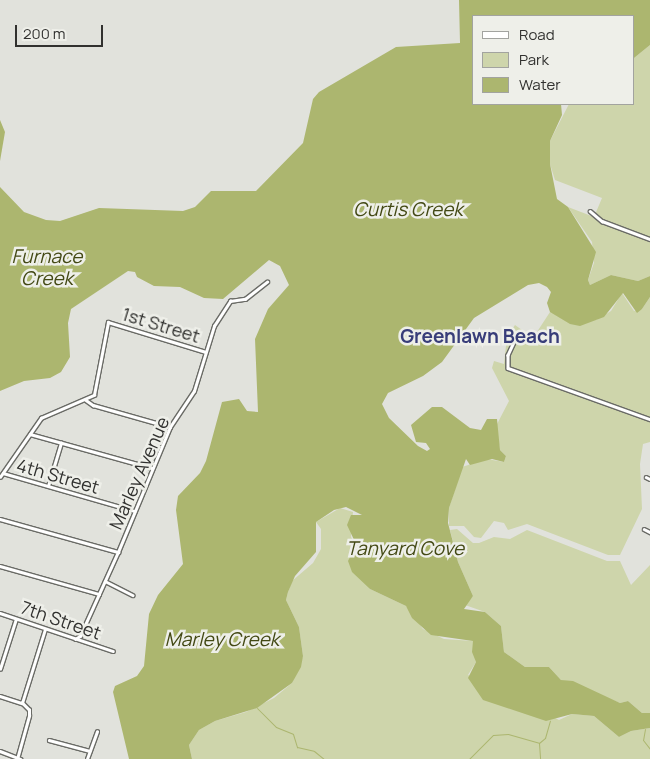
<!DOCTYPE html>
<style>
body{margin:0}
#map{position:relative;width:650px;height:759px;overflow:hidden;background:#e1e2dc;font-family:Manrope,sans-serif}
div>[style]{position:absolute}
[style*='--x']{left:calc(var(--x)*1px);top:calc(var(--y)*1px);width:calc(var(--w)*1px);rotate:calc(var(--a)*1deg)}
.green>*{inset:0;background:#ced5ab}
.water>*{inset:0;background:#acb66f}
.stream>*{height:1px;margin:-0.5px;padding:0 0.5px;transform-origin:0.5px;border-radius:0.5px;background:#acb66f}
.roads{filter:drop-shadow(1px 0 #6a6b66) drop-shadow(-1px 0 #6a6b66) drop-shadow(0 1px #6a6b66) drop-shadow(0 -1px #6a6b66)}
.minor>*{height:2.5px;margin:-1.25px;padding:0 1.25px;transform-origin:1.25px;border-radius:1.25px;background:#fff}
span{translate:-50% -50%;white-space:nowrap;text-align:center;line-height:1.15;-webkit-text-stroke:5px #eeefe9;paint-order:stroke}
.street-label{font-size:18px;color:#31312f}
.water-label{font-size:19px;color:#434914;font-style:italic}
.neighbourhood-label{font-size:19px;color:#383d79;font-weight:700}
.legend{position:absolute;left:472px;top:15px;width:162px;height:90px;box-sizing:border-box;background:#eeefe9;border:1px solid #a2a39f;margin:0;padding:6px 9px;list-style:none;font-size:15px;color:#31312f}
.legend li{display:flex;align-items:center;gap:10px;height:25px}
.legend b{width:25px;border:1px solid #a2a39f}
.scale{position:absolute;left:15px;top:25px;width:88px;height:22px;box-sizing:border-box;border:2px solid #31312f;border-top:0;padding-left:6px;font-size:15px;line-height:18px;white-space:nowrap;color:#31312f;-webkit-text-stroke:4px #eeefe9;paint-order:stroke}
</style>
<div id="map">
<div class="green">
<div style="clip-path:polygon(650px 45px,650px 276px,638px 281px,611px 275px,590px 285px,588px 280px,594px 263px,592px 242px,568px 207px,594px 217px,602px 198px,555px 180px,550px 164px,550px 141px,569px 104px,634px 104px,634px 58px)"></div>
<div style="clip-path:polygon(622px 293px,634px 311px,642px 309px,650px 297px,650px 442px,643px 444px,640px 464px,642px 509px,620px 555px,608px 555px,527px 524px,508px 530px,504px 523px,494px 521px,481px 538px,474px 537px,464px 526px,449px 526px,449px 508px,462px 467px,487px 459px,504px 462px,506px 456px,500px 450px,496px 426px,509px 401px,492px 368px,494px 361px,504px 364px,507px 337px,515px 325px,533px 338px,550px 312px,596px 320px,611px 311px)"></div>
<div style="clip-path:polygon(340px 508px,353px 512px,351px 537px,356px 546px,349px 559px,370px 589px,406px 606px,423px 629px,444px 639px,473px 641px,476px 662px,468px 675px,559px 720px,572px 714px,594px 716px,619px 737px,631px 731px,650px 728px,650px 759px,192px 759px,189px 745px,199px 730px,215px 721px,246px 712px,274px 698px,292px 683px,303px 656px,299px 627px,286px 600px,288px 592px,292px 581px,313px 563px,321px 549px,321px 529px,316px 522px)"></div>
<div style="clip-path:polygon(457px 529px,473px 543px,479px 543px,494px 537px,510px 539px,527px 530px,607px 561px,620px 561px,631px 585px,650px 565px,650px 713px,642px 713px,628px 701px,620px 703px,561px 680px,549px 667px,525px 667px,504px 652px,501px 626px,485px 612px,465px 605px,473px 596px,458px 562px,450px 530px)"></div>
</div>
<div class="water">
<div style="clip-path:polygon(459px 0,650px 0,650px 45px,634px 58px,634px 16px,474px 16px,474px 104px,561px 104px,562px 115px,550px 141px,550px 164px,557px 199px,568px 207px,596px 252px,588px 280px,590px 285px,611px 275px,638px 281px,650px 276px,650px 297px,642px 309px,637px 313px,623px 293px,604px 317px,580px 326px,570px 324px,550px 312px,547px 303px,551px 292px,547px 287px,539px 283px,528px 285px,474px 318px,442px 362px,423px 376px,388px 393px,382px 404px,389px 418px,418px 446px,427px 451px,430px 449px,426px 443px,416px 442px,411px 425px,432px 407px,442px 407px,470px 428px,481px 430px,487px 419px,497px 419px,500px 450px,506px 456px,504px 462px,492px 459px,470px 465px,466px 459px,449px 508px,448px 523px,458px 562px,473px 596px,464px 609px,485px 612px,501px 626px,504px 652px,525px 667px,549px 667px,561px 680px,573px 681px,620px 703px,628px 701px,642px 713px,650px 713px,650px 728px,631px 731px,619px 737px,594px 716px,572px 714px,546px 721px,483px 700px,468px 678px,476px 662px,472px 652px,473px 641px,431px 635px,412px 618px,406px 606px,370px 589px,352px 572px,348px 561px,356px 544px,347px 525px,351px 515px,362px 515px,346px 507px,334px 510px,316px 522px,316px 552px,295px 576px,288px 592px,286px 600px,299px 627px,303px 656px,301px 667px,292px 683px,257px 708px,215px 721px,199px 730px,189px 745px,192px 759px,129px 759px,113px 692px,115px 686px,137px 676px,144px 666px,149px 614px,158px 595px,183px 564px,176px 510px,178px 496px,200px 473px,206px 461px,222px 402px,239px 399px,247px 411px,258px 412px,255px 339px,268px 309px,289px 285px,280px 266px,269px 260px,223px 299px,204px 298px,180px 287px,154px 286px,137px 277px,135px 272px,128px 271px,71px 309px,68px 323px,70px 357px,61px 372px,50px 378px,24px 381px,0 391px,0 187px,24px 212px,46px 220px,60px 221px,99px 208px,183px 211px,195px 207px,211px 191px,256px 191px,303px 143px,313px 99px,319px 92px,396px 47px,460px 43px)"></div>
<div style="clip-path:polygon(0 120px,5px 132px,0 161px)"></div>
</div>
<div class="stream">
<div style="--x:257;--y:708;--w:27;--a:45"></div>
<div style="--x:276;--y:727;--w:18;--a:22"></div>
<div style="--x:293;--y:734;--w:14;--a:73"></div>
<div style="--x:297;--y:747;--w:17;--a:13"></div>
<div style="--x:314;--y:751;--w:13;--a:39"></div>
<div style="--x:645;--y:729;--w:11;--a:100"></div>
<div style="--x:643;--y:740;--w:11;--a:52"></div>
<div style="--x:539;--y:743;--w:16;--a:86"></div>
<div style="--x:469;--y:759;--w:34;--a:-45"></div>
<div style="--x:493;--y:735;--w:15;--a:-4"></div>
<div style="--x:508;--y:734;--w:32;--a:16"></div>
<div style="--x:539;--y:743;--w:8;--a:-40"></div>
<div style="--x:545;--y:738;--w:18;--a:-74"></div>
</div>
<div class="roads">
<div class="minor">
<div style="--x:590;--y:211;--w:16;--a:40"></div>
<div style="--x:602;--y:221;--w:51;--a:20.6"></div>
<div style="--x:516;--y:338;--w:19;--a:115"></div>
<div style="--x:508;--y:355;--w:13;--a:90"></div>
<div style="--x:508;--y:368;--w:151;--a:19.8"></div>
<div style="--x:86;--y:400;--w:9;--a:36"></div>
<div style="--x:93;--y:405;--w:80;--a:15.9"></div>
<div style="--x:30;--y:434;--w:127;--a:15.6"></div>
<div style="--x:3;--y:473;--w:137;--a:16.1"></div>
<div style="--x:0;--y:477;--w:72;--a:-55.2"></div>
<div style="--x:41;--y:418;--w:58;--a:-23.5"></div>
<div style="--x:94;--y:395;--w:74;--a:-79.1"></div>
<div style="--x:108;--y:322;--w:102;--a:17"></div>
<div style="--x:646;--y:477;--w:4;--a:27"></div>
<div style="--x:48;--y:486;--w:45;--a:-73.2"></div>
<div style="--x:0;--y:519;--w:123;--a:15.6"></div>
<div style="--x:644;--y:529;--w:7;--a:27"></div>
<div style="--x:0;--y:566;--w:103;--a:15.8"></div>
<div style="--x:105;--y:581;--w:31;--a:27"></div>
<div style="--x:0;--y:613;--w:119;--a:18.6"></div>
<div style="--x:75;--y:639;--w:6;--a:-31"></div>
<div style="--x:80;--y:636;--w:92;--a:-65.7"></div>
<div style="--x:118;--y:552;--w:135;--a:-67.4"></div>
<div style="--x:170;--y:427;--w:43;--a:-56.3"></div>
<div style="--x:194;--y:391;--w:68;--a:-72.9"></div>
<div style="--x:214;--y:326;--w:30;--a:-57"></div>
<div style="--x:230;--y:301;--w:15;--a:-8"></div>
<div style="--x:245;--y:299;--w:28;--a:-38"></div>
<div style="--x:0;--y:669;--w:52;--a:-72.3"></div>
<div style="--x:0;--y:696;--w:23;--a:18"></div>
<div style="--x:22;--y:703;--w:77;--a:-72.7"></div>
<div style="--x:49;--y:740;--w:42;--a:15"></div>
<div style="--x:0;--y:751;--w:22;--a:21"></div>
<div style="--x:17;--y:759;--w:45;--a:-74.4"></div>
<div style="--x:29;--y:716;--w:6;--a:-90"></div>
<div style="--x:29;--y:710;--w:10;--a:-135"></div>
<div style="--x:87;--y:759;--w:29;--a:-70"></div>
</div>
</div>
<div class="street-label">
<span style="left:161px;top:325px;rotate:17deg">1st Street</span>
<span style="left:139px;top:473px;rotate:-66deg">Marley Avenue</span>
<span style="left:58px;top:476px;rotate:16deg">4th Street</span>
<span style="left:61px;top:620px;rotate:19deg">7th Street</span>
</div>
<div class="water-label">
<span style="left:408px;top:210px">Curtis Creek</span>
<span style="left:47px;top:268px">Furnace<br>Creek</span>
<span style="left:405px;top:549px">Tanyard Cove</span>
<span style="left:222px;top:640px">Marley Creek</span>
</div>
<div class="neighbourhood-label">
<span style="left:480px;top:337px">Greenlawn Beach</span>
</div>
<ul class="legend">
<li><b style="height:6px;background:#fff"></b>Road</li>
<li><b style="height:14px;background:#ced5ab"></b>Park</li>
<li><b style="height:14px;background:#acb66f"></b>Water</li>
</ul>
<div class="scale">200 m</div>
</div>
